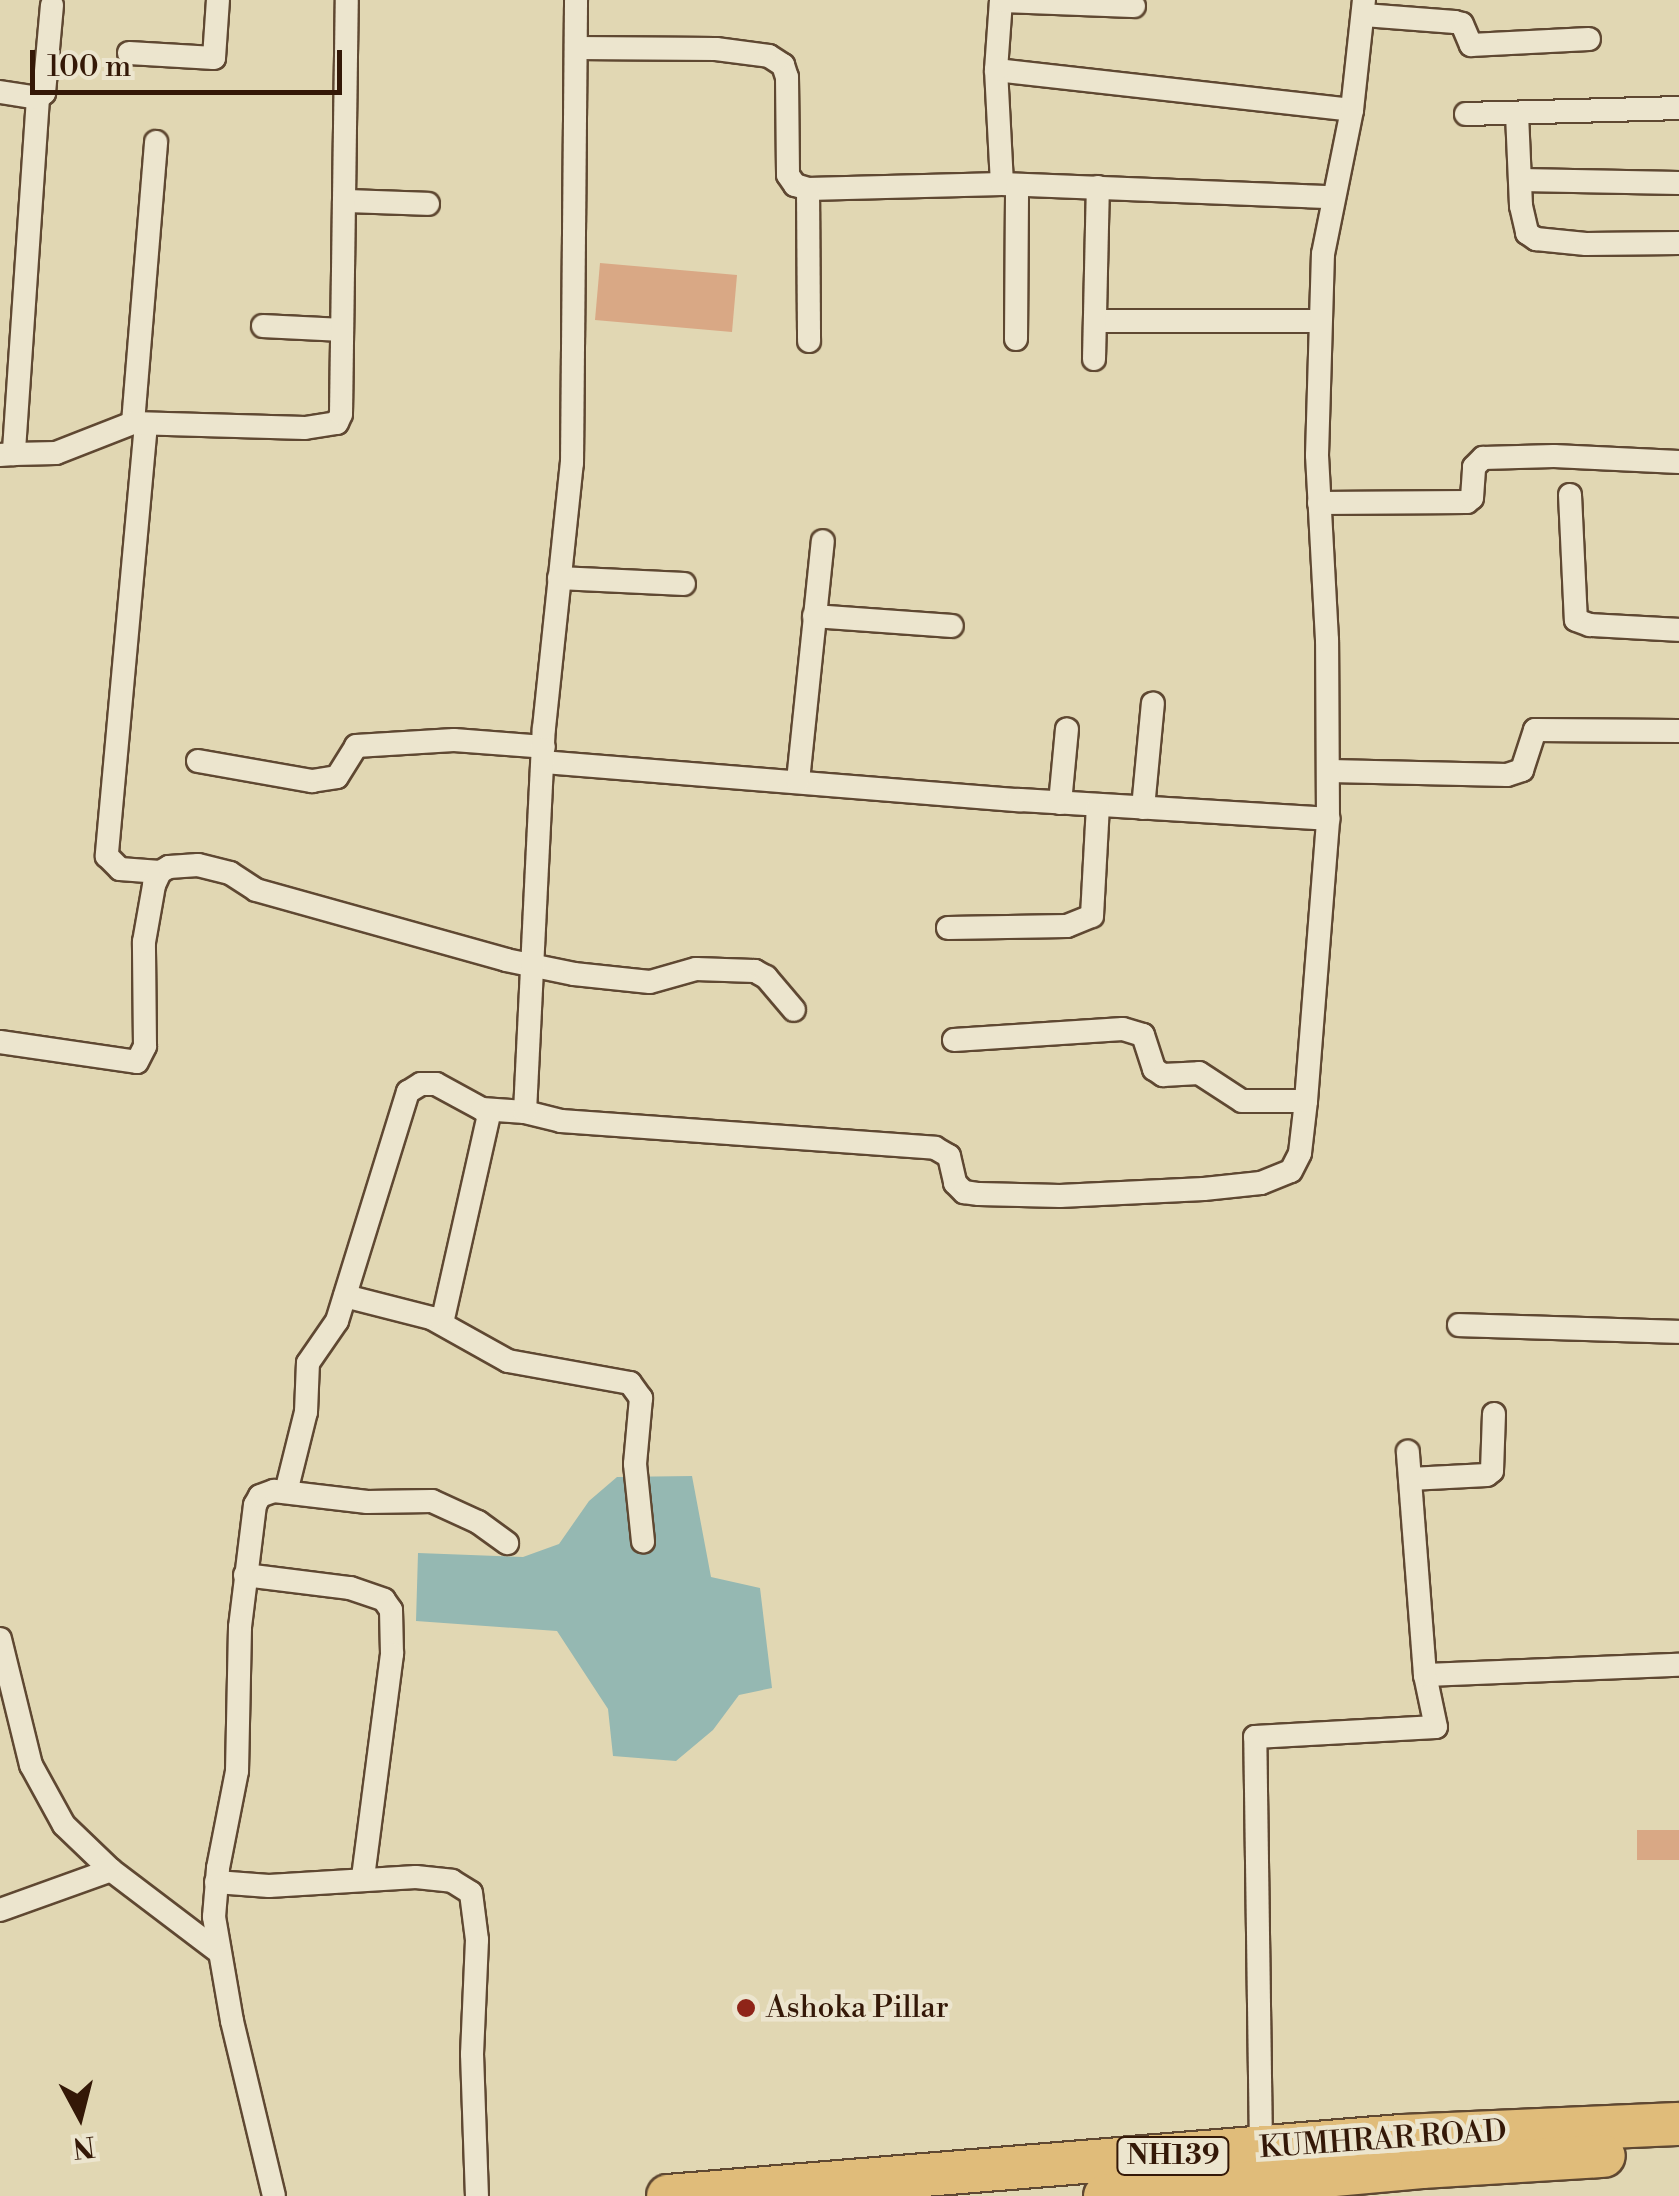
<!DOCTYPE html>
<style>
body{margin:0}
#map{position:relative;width:1679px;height:2196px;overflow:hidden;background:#e1d7b3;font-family:"Libre Bodoni",serif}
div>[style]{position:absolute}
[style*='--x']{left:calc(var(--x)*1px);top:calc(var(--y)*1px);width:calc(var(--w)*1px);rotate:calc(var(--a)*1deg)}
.water>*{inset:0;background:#95b8b2}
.building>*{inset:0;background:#d9a885}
.roads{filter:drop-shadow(2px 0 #5f4832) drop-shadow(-2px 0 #5f4832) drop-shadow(0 2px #5f4832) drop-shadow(0 -2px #5f4832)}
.street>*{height:22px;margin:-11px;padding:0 11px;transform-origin:11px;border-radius:11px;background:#ece5ce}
.highway>*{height:42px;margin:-21px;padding:0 21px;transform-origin:21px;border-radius:21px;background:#e0bc7a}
.dots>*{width:28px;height:28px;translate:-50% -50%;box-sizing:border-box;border:5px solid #ece5ce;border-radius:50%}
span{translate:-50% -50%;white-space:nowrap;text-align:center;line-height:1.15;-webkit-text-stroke:9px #ece5ce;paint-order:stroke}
.shield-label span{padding:2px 8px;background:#ece5ce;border:2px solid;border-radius:8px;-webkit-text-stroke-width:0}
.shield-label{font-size:28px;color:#341807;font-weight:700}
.poi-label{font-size:30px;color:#341807}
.left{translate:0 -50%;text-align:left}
.street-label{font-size:30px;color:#341807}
.north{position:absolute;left:30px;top:2066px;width:100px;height:100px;-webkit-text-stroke:8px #ece5ce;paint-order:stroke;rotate:173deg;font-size:28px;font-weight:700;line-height:40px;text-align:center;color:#341807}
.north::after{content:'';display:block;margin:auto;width:35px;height:45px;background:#341807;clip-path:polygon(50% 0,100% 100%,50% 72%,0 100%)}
.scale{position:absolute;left:30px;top:50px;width:312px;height:45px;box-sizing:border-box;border:5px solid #341807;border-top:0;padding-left:12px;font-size:30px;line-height:35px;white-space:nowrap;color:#341807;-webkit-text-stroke:8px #ece5ce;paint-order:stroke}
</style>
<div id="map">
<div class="water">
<div style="clip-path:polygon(692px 1476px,711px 1577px,760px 1588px,772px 1688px,739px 1695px,713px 1730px,676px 1761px,613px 1756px,608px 1709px,557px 1631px,416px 1621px,418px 1553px,523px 1557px,559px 1544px,589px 1501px,617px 1477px)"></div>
</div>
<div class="building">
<div style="clip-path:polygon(600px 263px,737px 275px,732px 332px,595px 320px)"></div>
<div style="clip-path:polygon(1637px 1830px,1679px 1830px,1679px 1860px,1637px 1860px)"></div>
</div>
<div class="roads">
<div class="street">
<div style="--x:1364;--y:15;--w:91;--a:4.4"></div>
<div style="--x:1455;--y:22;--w:7;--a:16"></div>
<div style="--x:1462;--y:24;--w:23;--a:67"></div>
<div style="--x:1471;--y:45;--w:118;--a:-2.9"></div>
<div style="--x:576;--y:48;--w:140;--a:0.4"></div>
<div style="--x:716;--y:49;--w:53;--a:7.5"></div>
<div style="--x:769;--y:56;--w:17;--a:33"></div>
<div style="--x:783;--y:65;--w:13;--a:72"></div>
<div style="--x:787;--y:77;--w:98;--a:89.4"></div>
<div style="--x:788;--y:175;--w:12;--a:55"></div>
<div style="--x:795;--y:185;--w:14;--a:17"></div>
<div style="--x:808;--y:189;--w:194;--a:-1.5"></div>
<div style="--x:1002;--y:184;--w:330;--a:2.3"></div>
<div style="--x:129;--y:53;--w:85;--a:3.4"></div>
<div style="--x:214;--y:58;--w:58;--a:-86.1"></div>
<div style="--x:996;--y:70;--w:358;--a:6.4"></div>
<div style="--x:0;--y:92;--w:38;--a:9"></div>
<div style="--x:38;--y:98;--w:357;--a:93.9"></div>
<div style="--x:14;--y:454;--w:14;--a:176"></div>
<div style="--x:38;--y:98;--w:8;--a:-40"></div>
<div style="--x:44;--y:93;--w:88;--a:-84.8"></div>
<div style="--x:1466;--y:114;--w:213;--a:-1.6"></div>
<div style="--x:1517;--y:114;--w:92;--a:87.5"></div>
<div style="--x:1521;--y:206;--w:28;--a:77"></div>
<div style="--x:1527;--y:233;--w:11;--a:34"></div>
<div style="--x:1536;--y:239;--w:50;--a:5.7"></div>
<div style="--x:1586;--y:244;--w:93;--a:-0.6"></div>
<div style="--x:1521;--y:180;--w:158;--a:1.1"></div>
<div style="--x:1002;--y:184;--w:114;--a:-93"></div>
<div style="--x:996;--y:70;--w:69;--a:-85.9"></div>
<div style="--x:1001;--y:1;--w:133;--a:2.2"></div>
<div style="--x:808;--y:189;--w:152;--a:89.6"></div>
<div style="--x:344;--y:201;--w:84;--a:2"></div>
<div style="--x:1095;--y:321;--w:225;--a:0"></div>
<div style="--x:263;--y:326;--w:79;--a:2.9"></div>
<div style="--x:1016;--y:339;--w:154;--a:-89.6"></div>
<div style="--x:1094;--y:359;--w:172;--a:-88.7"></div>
<div style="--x:133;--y:423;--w:282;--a:-85.3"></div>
<div style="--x:146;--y:424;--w:434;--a:95.2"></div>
<div style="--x:107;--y:856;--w:18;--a:45"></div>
<div style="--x:120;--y:869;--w:40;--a:4.3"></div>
<div style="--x:14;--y:454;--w:42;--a:-1.4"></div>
<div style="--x:56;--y:453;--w:83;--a:-21.3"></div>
<div style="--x:133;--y:423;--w:172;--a:1.7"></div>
<div style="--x:305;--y:428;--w:32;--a:-9"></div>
<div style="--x:337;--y:423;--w:10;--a:-66"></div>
<div style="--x:341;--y:414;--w:414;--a:-89.2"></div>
<div style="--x:1570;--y:495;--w:125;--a:87.3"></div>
<div style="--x:1576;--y:620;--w:15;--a:20"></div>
<div style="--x:1590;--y:625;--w:89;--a:3.2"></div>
<div style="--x:1319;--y:503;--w:148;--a:-0.4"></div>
<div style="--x:1467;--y:502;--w:6;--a:-39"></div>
<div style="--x:1472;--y:498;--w:31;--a:-86"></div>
<div style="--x:1474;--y:467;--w:13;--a:-45"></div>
<div style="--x:1483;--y:458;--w:71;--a:-1.6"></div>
<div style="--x:1554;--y:456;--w:125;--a:2.7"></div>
<div style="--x:559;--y:578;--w:125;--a:2.7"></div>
<div style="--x:814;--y:616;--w:138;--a:4.1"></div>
<div style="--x:198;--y:761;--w:116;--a:10"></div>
<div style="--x:312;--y:781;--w:25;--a:-9"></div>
<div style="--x:337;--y:777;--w:36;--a:-58"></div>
<div style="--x:356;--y:746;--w:98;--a:-3.5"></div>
<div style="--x:454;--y:740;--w:90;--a:4.4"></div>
<div style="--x:543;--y:762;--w:478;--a:4.6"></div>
<div style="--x:1019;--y:800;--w:310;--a:3.5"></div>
<div style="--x:1330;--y:771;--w:177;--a:1.3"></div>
<div style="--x:1507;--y:775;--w:16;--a:-18"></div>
<div style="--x:1522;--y:770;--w:42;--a:-72"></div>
<div style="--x:1535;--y:730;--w:144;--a:0.4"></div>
<div style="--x:798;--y:781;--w:241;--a:-84.1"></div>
<div style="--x:1060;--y:803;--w:74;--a:-84.6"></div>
<div style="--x:1143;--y:808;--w:105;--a:-84.6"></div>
<div style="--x:948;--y:928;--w:119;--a:-1"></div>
<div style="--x:1067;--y:926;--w:27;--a:-22"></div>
<div style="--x:1092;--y:916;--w:111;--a:-86.9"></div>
<div style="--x:954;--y:1040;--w:169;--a:-3.7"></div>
<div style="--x:1123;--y:1029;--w:21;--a:17"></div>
<div style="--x:1143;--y:1035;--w:36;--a:72"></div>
<div style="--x:1154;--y:1069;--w:11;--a:34"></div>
<div style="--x:1163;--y:1075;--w:36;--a:-3"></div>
<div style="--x:1199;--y:1073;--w:51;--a:33.1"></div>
<div style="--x:1242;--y:1101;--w:64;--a:0"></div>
<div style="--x:0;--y:1042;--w:138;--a:8.3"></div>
<div style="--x:137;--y:1062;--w:18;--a:-63"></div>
<div style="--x:145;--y:1046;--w:104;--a:-90.6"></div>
<div style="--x:144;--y:942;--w:58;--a:-80"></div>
<div style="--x:154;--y:885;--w:14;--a:-65"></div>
<div style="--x:160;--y:872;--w:10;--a:-29"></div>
<div style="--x:169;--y:867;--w:29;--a:-4"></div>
<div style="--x:198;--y:865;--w:33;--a:14"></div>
<div style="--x:230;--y:873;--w:31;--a:33"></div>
<div style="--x:256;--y:890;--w:260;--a:15.6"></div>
<div style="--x:506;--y:960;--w:69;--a:11.6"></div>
<div style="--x:574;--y:974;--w:76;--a:6"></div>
<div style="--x:650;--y:982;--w:48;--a:-15.8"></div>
<div style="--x:696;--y:969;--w:59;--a:1.9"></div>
<div style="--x:755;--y:971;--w:13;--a:29"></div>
<div style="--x:766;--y:977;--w:43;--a:49.7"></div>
<div style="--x:525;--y:1112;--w:37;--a:14"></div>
<div style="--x:561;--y:1121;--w:375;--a:4.1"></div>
<div style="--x:935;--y:1148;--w:16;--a:30"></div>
<div style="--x:949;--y:1156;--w:28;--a:77"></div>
<div style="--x:955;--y:1183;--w:13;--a:45"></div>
<div style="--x:964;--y:1192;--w:15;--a:8"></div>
<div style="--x:979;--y:1194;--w:81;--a:1.4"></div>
<div style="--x:1060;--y:1196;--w:144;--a:-2.8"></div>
<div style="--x:1204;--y:1189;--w:57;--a:-6"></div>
<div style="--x:1261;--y:1183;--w:32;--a:-22"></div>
<div style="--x:1291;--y:1171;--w:20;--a:-63"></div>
<div style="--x:1300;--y:1153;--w:52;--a:-83.4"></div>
<div style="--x:1306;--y:1101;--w:283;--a:-85.5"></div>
<div style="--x:1328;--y:819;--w:179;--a:-90.3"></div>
<div style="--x:1327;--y:640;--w:185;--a:-93.1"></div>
<div style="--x:1317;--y:455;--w:201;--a:-88.3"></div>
<div style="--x:1323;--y:254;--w:147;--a:-78.6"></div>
<div style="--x:1352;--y:110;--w:111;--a:-83.8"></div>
<div style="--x:345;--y:1296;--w:89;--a:14.3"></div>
<div style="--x:431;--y:1318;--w:88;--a:29.2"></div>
<div style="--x:508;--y:1361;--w:124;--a:10.2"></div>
<div style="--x:630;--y:1383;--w:19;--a:54"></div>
<div style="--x:641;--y:1398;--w:66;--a:95.2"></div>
<div style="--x:635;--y:1464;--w:78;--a:84.1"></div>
<div style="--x:442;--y:1323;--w:218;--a:-77.3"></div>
<div style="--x:1459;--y:1325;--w:220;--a:1.8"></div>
<div style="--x:1410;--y:1479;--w:77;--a:-3"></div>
<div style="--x:1487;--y:1475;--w:6;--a:-39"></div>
<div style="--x:1492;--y:1471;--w:57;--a:-88"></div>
<div style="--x:286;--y:1492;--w:82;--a:-76"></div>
<div style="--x:306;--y:1412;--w:49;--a:-87.7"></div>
<div style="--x:308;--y:1363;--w:51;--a:-55.4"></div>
<div style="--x:337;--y:1321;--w:240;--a:-72.8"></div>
<div style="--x:408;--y:1092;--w:15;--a:-32"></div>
<div style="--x:421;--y:1084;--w:15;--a:0"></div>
<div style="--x:436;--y:1084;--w:52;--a:28.5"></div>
<div style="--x:482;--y:1109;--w:43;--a:4"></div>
<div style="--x:525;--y:1112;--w:384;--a:-87.2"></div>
<div style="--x:544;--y:728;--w:266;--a:-84"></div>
<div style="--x:572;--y:463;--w:463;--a:-89.5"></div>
<div style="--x:245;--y:1575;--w:106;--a:7.1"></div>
<div style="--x:350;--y:1588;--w:36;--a:19"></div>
<div style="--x:384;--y:1600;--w:12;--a:55"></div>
<div style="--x:391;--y:1610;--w:44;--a:88.7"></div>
<div style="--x:392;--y:1654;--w:226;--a:97.4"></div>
<div style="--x:0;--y:1639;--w:130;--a:76.2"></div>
<div style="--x:31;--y:1765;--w:68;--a:61.2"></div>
<div style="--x:64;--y:1825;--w:65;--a:43.8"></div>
<div style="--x:111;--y:1870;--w:136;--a:37.2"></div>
<div style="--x:1425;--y:1675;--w:254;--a:-2.3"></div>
<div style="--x:216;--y:1882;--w:53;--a:4.3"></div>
<div style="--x:269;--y:1886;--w:147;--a:-3.5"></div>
<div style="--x:416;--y:1877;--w:36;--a:6"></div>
<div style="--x:452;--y:1881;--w:22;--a:32"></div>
<div style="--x:471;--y:1893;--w:47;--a:82.7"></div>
<div style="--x:477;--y:1940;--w:114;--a:92.5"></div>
<div style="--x:472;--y:2054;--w:142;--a:88"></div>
<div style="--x:0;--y:1910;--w:118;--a:-19.8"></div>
<div style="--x:1261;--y:2148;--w:411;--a:-90.8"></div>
<div style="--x:1255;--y:1737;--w:181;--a:-3.2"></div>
<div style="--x:1436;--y:1727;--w:53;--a:-101.9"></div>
<div style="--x:1425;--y:1675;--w:224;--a:-94.4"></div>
<div style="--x:274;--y:2196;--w:180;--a:-103.5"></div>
<div style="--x:232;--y:2021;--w:106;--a:-99.8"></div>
<div style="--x:214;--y:1917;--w:49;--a:-85.3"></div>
<div style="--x:218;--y:1868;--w:99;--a:-78.9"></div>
<div style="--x:237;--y:1771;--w:144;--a:-88.8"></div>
<div style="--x:240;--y:1627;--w:123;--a:-83"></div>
<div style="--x:255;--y:1505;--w:10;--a:-61"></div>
<div style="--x:260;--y:1496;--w:15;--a:-20"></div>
<div style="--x:274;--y:1491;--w:94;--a:6.7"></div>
<div style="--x:367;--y:1502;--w:65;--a:-0.9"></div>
<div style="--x:432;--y:1501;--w:51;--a:24.5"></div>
<div style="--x:478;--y:1522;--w:36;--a:36"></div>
</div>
<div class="highway">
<div style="--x:668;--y:2196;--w:735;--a:-4.68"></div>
<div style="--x:1401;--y:2136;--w:278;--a:-2.5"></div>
<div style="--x:1105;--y:2196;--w:318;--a:-5.2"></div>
<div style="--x:1422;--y:2167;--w:182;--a:-3.5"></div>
</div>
</div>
<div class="dots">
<div style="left:746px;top:2008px;background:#8f2418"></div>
</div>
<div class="shield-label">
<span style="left:1173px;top:2156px">NH139</span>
</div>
<div class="poi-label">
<span class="left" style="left:766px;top:2008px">Ashoka Pillar</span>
</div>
<div class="street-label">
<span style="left:1383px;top:2140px;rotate:-4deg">KUMHRAR ROAD</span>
</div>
<div class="north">N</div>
<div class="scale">100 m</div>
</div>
